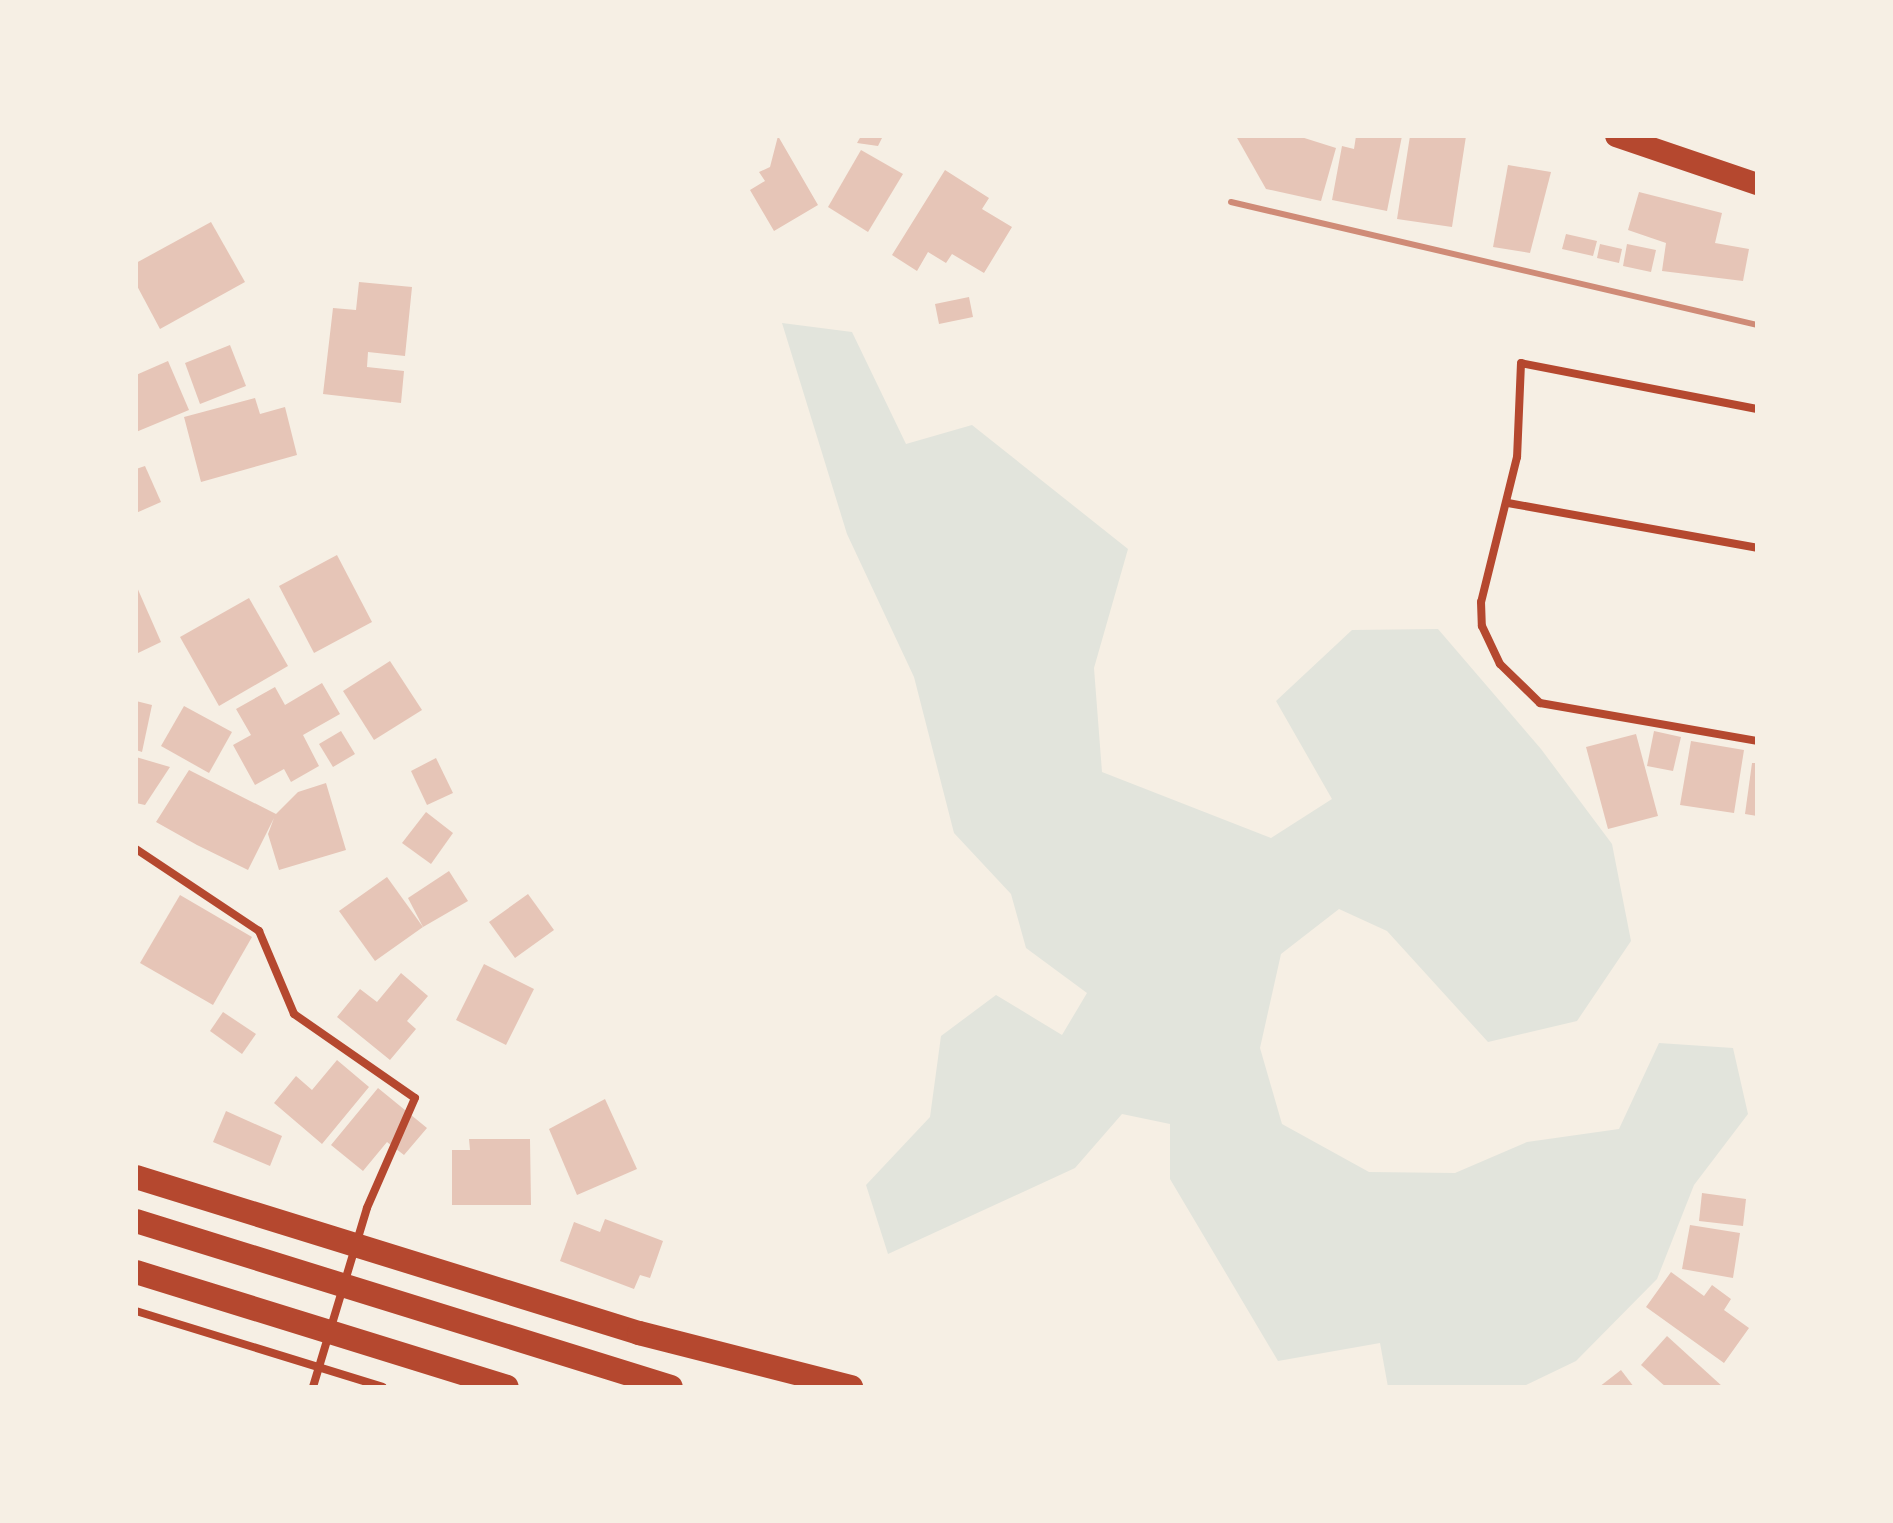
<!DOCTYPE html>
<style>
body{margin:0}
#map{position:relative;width:1893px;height:1523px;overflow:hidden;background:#f6efe4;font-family:Ubuntu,sans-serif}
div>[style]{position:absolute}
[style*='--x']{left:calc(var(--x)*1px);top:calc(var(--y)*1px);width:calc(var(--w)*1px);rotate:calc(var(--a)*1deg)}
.green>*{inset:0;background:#e2e4dc}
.building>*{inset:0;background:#e6c5b7}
.minor>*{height:8px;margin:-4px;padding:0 4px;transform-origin:4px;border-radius:4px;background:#b5482f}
.trunk>*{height:22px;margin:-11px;padding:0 11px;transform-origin:11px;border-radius:11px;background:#b5482f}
.motorway>*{height:24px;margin:-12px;padding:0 12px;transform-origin:12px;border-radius:12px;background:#b5482f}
.rail>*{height:6px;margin:-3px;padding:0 3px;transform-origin:3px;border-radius:3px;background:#cf8b77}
span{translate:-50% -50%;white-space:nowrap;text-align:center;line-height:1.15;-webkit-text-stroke:8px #f6efe4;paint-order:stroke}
.frame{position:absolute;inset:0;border:138px solid #f6efe4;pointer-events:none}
</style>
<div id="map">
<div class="green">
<div style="clip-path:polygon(782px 323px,852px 332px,906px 444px,972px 425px,1128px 549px,1094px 668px,1102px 772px,1271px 838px,1332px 799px,1276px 701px,1352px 630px,1438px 629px,1541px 749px,1612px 844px,1631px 941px,1577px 1021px,1488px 1042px,1387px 931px,1339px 909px,1281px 954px,1260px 1048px,1282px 1124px,1369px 1172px,1455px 1173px,1527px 1142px,1619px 1129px,1659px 1043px,1733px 1048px,1748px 1114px,1694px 1185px,1657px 1279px,1576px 1361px,1522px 1387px,1388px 1387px,1380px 1343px,1278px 1361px,1170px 1179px,1170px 1124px,1122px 1114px,1075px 1168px,888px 1254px,866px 1185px,930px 1117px,941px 1036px,996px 995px,1062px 1035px,1087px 993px,1026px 948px,1011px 894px,954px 833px,914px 677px,847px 534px)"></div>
</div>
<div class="building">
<div style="clip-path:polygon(778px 136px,818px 205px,774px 231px,750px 190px,765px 181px,759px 172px,770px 167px)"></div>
<div style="clip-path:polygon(861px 136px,883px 136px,878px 146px,857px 143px)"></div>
<div style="clip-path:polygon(1236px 136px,1298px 136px,1336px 148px,1321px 201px,1266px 189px)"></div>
<div style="clip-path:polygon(1356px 136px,1402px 136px,1387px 211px,1332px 200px,1342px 146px,1354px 149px)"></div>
<div style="clip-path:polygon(1410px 136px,1466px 136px,1452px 227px,1397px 219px)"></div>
<div style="clip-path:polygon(861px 150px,903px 174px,868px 232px,828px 207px)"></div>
<div style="clip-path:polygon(1508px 165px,1551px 172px,1530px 253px,1493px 247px)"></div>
<div style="clip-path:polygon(945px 170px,989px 198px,982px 209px,1012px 227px,984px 273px,952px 254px,946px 263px,928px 252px,917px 271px,892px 255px)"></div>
<div style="clip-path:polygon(1639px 192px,1722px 213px,1715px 243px,1749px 249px,1743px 281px,1662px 271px,1666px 243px,1628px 230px)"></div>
<div style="clip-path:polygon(211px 222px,245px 282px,160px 329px,136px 284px,136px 263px)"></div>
<div style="clip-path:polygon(1566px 234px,1597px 241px,1593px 256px,1562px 249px)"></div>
<div style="clip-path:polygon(1600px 244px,1622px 249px,1619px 263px,1597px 258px)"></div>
<div style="clip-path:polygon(1627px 244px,1656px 250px,1651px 272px,1623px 266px)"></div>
<div style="clip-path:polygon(359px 282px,412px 287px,405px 356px,368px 352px,367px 367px,404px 371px,401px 403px,323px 394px,333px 308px,356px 310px)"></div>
<div style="clip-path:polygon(969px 297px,973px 317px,939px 324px,935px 304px)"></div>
<div style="clip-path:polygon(230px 345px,246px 386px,200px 404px,185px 363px)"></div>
<div style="clip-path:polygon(168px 361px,189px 410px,136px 432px,136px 375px)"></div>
<div style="clip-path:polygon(255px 398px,260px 414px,285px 407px,297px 455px,201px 482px,184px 417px)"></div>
<div style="clip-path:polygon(145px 466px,161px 502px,136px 513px,136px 469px)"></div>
<div style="clip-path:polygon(337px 555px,372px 622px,314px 653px,279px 586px)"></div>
<div style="clip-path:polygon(136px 585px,161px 642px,136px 654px)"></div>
<div style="clip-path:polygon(249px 598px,288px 666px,219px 706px,180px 637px)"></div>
<div style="clip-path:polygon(390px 661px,422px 710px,374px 740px,343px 691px)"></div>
<div style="clip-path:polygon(322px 683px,340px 714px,303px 735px,319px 766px,291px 782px,284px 769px,255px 785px,233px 745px,251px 735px,236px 709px,275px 687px,285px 705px)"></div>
<div style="clip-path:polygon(136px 701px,152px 705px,142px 752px,136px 750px)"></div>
<div style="clip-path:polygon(184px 706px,232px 732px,209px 773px,161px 746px)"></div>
<div style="clip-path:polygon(341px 731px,355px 754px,333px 767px,319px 744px)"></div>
<div style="clip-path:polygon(1654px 731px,1681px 737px,1673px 771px,1647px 766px)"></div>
<div style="clip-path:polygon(1636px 734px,1658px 816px,1608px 829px,1586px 747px)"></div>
<div style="clip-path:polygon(1691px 741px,1744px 750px,1734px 813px,1680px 805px)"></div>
<div style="clip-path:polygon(136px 757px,170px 767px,145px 805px,136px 803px)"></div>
<div style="clip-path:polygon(436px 758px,453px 793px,427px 805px,411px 771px)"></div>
<div style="clip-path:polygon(1752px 763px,1757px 763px,1757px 816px,1745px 814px)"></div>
<div style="clip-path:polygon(189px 770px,276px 814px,298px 792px,326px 783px,346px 850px,279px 870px,268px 834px,274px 818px,248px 870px,197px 845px,156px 822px)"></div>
<div style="clip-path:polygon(426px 812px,453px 833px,431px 864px,402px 843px)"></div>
<div style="clip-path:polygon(449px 871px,468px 901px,423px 927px,408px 898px)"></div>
<div style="clip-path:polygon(387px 877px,423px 927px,375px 961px,339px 911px)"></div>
<div style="clip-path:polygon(528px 894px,554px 930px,515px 958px,489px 922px)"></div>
<div style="clip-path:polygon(180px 895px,252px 937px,213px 1005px,140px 963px)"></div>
<div style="clip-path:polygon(484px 964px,534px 989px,506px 1045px,456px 1020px)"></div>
<div style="clip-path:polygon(401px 973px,428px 996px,407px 1021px,416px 1029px,390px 1060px,337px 1017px,360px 989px,377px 1002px)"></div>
<div style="clip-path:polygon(223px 1012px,256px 1034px,242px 1054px,210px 1031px)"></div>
<div style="clip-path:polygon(337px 1060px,369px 1087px,322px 1144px,274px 1103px,296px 1076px,312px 1090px)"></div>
<div style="clip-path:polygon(378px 1088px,427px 1128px,404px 1155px,387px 1142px,363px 1171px,331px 1145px)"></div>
<div style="clip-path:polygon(605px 1099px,637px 1169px,577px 1195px,549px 1129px)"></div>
<div style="clip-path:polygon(226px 1111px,282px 1136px,270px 1166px,213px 1142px)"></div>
<div style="clip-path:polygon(469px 1139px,530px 1139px,531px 1205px,452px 1205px,452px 1150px,470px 1150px)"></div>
<div style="clip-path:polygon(1702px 1193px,1746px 1199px,1743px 1226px,1699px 1221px)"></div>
<div style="clip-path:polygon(605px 1219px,663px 1241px,650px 1278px,640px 1275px,634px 1289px,560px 1261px,574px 1222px,600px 1232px)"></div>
<div style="clip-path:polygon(1690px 1225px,1740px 1233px,1733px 1278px,1682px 1269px)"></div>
<div style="clip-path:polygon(1671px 1272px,1704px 1296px,1712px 1285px,1731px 1299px,1724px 1310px,1749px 1328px,1724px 1363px,1646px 1307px)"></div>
<div style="clip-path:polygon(1667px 1336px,1723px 1387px,1666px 1387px,1641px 1365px)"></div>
<div style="clip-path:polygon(1621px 1370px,1634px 1387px,1599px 1387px)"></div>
</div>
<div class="minor">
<div style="--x:1757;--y:409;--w:240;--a:-169"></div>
<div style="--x:1521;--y:363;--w:94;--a:92.4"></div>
<div style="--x:1517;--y:457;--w:149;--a:103.9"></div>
<div style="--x:1481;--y:602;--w:24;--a:88"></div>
<div style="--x:1482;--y:626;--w:42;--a:64.7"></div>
<div style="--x:1500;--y:664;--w:56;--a:44.3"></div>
<div style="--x:1540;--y:703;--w:220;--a:9.9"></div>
<div style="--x:1508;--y:503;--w:253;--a:10.2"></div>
<div style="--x:136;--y:849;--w:148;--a:33.7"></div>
<div style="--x:259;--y:931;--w:90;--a:67.1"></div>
<div style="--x:294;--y:1014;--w:147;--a:34.8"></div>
<div style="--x:415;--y:1098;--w:120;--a:113.6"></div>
<div style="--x:367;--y:1208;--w:187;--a:106.8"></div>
<div style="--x:136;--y:1311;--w:258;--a:17.1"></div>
</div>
<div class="trunk">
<div style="--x:1616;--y:136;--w:149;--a:18.8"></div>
</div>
<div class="motorway">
<div style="--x:136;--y:1177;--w:527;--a:17.23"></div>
<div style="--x:639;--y:1333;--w:219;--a:14.3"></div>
<div style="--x:136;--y:1221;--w:560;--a:17.24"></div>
<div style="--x:136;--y:1272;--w:388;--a:17.2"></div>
</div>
<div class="rail">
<div style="--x:1231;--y:202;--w:540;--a:13.16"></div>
</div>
<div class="frame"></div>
</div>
